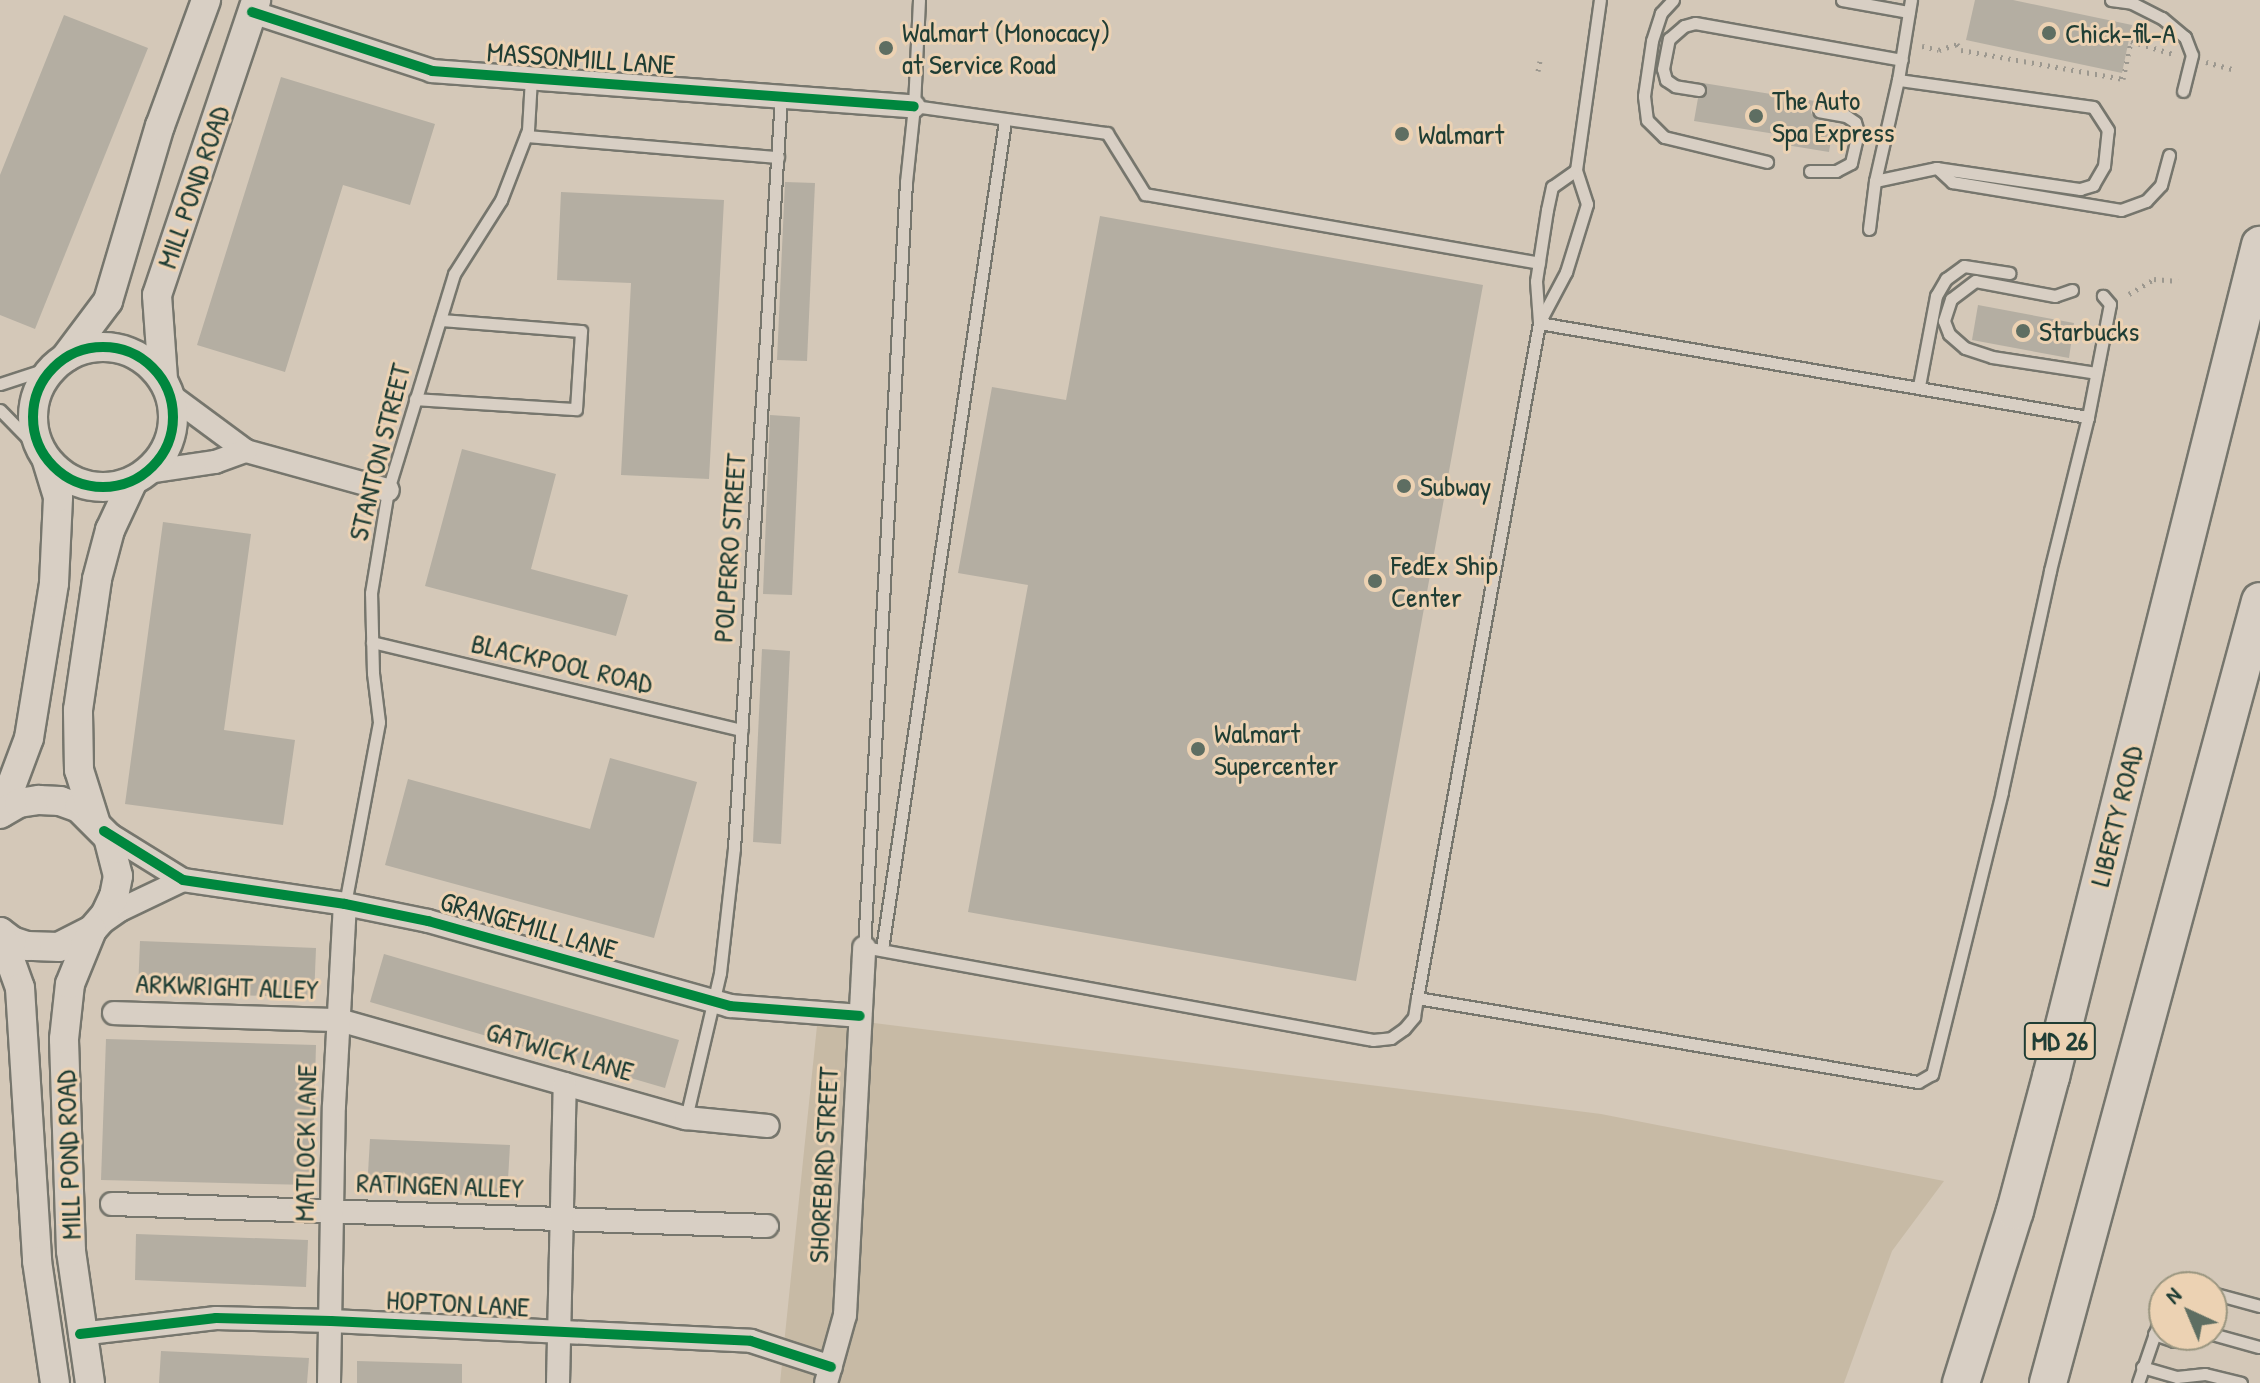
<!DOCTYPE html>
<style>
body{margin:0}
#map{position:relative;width:2260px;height:1383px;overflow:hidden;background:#d4c8b8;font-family:"Patrick Hand",sans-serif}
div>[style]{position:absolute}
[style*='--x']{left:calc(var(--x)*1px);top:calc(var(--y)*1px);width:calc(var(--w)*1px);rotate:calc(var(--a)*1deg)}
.green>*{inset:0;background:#c7baa5}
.building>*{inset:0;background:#b4aea2}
.path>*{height:5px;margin-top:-2.5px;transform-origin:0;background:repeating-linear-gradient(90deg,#9c988f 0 2px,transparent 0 8px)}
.roads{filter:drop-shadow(2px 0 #76766d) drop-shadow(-2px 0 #76766d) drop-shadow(0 2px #76766d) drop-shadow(0 -2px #76766d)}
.service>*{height:11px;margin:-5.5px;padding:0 5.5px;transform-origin:5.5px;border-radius:5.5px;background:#d8cfc4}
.minor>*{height:22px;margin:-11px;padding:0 11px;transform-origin:11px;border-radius:11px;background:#d8cfc4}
.tertiary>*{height:28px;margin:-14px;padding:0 14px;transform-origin:14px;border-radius:14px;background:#d8cfc4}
.tertiary>.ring{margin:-14px;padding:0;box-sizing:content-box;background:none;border:28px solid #d8cfc4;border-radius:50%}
.primary>*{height:36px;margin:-18px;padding:0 18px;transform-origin:18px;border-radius:18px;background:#d8cfc4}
.cycleway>*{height:10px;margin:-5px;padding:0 5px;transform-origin:5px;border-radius:5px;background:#00873e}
.cycleway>.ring{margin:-5px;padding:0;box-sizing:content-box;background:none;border:10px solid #00873e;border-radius:50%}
.dots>*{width:22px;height:22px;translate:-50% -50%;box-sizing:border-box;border:4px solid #ecd2b3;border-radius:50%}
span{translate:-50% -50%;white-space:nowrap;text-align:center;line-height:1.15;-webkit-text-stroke:6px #ecd2b3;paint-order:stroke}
.shield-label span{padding:2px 6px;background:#ecd2b3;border:2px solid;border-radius:6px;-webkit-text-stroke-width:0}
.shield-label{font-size:26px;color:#1f3d34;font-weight:700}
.poi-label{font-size:28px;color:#1f3d34}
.left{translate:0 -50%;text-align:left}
.street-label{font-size:28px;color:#1f3d34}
.north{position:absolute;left:2148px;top:1271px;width:80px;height:80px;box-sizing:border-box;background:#ecd2b3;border:2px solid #9a9680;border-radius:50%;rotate:316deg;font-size:22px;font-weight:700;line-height:32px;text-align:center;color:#1f3d34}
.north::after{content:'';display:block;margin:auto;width:28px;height:36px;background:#5e6e62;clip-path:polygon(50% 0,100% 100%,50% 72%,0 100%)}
</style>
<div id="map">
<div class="green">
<div style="clip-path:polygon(818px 1016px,1601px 1114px,1944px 1181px,1892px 1251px,1844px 1383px,780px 1383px)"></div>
</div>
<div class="building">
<div style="clip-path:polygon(1975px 0,2013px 0,2132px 25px,2122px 73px,1966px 40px)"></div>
<div style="clip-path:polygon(64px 15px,148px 48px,35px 329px,0 315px,0 175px)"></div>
<div style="clip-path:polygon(281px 77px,435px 124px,410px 205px,343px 185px,285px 372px,197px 345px)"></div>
<div style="clip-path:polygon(1703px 83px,1821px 102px,1812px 106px,1811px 113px,1817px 119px,1816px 126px,1833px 128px,1829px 152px,1786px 145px,1787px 136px,1694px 121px,1698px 98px,1707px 92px)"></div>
<div style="clip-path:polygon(785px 182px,815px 183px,807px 361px,777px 360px)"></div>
<div style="clip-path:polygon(561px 192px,724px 200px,709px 479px,621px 475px,631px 283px,557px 280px)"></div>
<div style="clip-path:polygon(1100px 216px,1483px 285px,1356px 981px,968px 912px,1028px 585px,958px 573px,992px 387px,1066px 400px)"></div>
<div style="clip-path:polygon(1978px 305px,2074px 323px,2069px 358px,1972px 340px)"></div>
<div style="clip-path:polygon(770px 415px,800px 417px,792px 595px,763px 594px)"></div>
<div style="clip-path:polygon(462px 449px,556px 474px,531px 569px,628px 595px,616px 636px,425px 586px)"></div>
<div style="clip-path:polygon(163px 522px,251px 534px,224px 730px,295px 740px,283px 825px,125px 804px)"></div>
<div style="clip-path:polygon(762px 649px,790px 651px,781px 844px,753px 842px)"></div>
<div style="clip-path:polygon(610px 758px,697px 782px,654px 938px,385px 865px,408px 779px,590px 829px)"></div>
<div style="clip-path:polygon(140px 941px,316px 948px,314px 998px,138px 991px)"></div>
<div style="clip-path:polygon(384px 954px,679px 1040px,665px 1088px,370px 1002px)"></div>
<div style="clip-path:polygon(106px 1039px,316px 1045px,312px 1185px,101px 1180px)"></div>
<div style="clip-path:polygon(370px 1139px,510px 1145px,507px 1197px,367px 1190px)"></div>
<div style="clip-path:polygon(136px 1234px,308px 1240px,306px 1287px,135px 1280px)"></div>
<div style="clip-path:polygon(161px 1351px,309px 1358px,307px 1383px,159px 1383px)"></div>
<div style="clip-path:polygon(357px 1361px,462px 1364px,462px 1383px,357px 1383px)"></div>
</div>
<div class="path">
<div style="--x:1922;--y:46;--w:17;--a:13"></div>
<div style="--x:1939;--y:50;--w:19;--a:-18"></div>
<div style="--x:1957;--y:44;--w:7;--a:56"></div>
<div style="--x:1961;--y:50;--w:165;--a:10.1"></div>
<div style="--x:2123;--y:79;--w:39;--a:-78"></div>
<div style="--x:2131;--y:41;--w:44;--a:17.2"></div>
<div style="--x:2206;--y:62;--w:27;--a:15"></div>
<div style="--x:1538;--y:71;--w:10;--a:-79"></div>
<div style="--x:2129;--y:294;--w:29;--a:-31"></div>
<div style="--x:2154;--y:279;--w:24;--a:5"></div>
</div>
<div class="roads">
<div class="service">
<div style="--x:919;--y:0;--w:106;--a:92.7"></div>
<div style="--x:914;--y:106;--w:76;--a:96"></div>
<div style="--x:906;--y:182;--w:766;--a:93.14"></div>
<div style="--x:864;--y:947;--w:517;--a:10.35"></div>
<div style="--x:1373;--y:1040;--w:18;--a:-6"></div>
<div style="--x:1391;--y:1038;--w:16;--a:-35"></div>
<div style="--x:1404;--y:1029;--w:16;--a:-50"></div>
<div style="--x:1414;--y:1017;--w:19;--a:-81"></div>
<div style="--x:1673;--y:0;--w:18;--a:133"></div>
<div style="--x:1661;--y:13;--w:29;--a:108"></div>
<div style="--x:1652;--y:41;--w:56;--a:98.3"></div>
<div style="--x:1644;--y:96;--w:24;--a:83"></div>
<div style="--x:1647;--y:120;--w:24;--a:45"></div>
<div style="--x:1664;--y:137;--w:106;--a:13.6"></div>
<div style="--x:1842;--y:0;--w:68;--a:10.2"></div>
<div style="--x:2111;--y:0;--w:21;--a:8"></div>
<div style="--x:2132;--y:3;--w:34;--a:27"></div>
<div style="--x:2162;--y:18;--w:30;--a:40"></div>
<div style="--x:2185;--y:37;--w:19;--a:69"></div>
<div style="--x:2192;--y:55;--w:37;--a:104"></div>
<div style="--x:1699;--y:90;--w:24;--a:-171"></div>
<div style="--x:1675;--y:86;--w:11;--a:-146"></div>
<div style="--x:1666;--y:80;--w:11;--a:-105"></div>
<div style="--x:1663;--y:69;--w:31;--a:-79"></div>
<div style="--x:1669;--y:39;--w:20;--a:-41"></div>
<div style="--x:1684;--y:26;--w:11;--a:-15"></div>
<div style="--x:1695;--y:23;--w:210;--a:10.1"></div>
<div style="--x:914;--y:106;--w:195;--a:8"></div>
<div style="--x:1107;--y:133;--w:72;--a:58.1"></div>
<div style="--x:1145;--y:194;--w:400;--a:9.9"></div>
<div style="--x:526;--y:136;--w:253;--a:4.8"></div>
<div style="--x:1937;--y:168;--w:21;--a:43"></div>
<div style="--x:1952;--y:182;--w:171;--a:9.4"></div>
<div style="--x:2121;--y:210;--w:27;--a:-20"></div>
<div style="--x:2146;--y:201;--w:22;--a:-47"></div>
<div style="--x:2161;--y:185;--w:31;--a:-75"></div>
<div style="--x:1810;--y:171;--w:26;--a:0"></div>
<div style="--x:1836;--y:171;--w:17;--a:-28"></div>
<div style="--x:1851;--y:163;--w:32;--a:-77"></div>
<div style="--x:1858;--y:132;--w:10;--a:-107"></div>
<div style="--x:1855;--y:122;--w:11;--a:-146"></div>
<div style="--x:1846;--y:116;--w:27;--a:-170"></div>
<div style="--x:1875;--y:181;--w:62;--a:-12"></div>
<div style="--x:1936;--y:168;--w:146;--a:8.3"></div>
<div style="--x:2080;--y:189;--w:14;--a:-17"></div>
<div style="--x:2093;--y:185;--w:22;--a:-60"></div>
<div style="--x:2104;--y:166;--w:36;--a:-84"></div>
<div style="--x:2108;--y:130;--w:27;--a:-123"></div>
<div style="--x:2093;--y:107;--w:197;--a:-172.1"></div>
<div style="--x:1869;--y:229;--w:48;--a:-82.9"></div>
<div style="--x:1875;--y:181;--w:104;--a:-77.2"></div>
<div style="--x:1898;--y:80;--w:81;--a:-80.8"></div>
<div style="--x:2072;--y:290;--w:18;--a:161"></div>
<div style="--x:2055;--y:296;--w:81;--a:-169.4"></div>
<div style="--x:1975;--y:281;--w:30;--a:143"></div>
<div style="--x:1951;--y:299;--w:23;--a:108"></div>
<div style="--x:1944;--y:321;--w:14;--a:69"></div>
<div style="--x:1949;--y:334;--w:21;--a:41"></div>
<div style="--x:1965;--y:348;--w:28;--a:18"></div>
<div style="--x:1992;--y:357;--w:105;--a:8.7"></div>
<div style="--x:1539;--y:322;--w:41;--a:-94.2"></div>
<div style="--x:1536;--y:281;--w:72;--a:-81.2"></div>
<div style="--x:1547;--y:210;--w:24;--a:-78"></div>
<div style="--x:1552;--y:187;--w:29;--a:-35"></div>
<div style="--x:1539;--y:323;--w:557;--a:9.72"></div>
<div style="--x:2088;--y:417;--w:159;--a:103.9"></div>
<div style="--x:2050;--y:571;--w:226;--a:102.3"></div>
<div style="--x:2002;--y:792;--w:291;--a:103.9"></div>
<div style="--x:1932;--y:1074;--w:16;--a:150"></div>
<div style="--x:1918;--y:1082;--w:508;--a:-170.48"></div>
<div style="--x:1417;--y:998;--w:686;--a:-79.75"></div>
<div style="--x:1539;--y:323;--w:58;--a:-62.1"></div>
<div style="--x:1566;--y:272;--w:71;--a:-72.8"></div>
<div style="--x:1587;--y:204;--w:36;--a:-108"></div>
<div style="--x:1576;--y:170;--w:172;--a:-82"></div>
<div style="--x:0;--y:384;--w:58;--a:-18.1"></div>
<div style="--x:1919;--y:386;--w:92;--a:-79.3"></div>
<div style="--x:1936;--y:296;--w:20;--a:-60"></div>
<div style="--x:1946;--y:279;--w:22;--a:-36"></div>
<div style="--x:1964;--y:266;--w:46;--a:8.8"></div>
<div style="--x:415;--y:399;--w:161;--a:3.6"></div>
<div style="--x:576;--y:409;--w:78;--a:-86.3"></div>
<div style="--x:581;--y:331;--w:141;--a:-175.5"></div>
<div style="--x:0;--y:410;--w:63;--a:45.6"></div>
<div style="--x:2088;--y:417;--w:115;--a:-79"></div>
<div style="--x:2110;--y:304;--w:11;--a:-131"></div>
<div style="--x:372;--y:642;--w:380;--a:13.4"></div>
<div style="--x:345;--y:904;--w:185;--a:-79.4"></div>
<div style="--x:379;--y:722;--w:49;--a:-97"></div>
<div style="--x:373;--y:673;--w:80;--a:-91.4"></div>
<div style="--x:371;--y:593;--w:104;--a:-80.6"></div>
<div style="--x:388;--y:490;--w:226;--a:-73"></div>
<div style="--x:454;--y:274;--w:88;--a:-57.6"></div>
<div style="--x:501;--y:200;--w:75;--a:-68.9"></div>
<div style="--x:528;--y:130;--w:52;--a:-86.7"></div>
<div style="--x:882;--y:949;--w:837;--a:-81.55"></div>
<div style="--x:686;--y:1118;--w:149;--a:-76.8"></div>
<div style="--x:720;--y:973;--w:126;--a:-83.6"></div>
<div style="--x:734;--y:848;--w:752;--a:-86.42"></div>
<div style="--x:2212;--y:1293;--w:50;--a:15.2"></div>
<div style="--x:2154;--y:1334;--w:21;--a:19"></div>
<div style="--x:2174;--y:1341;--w:13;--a:0"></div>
<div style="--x:2187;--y:1341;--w:14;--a:-25"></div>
<div style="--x:2212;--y:1334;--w:49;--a:15.5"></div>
<div style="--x:2142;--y:1367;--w:36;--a:16"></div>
<div style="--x:2177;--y:1377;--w:28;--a:-6"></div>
<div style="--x:2205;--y:1374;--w:37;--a:14"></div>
<div style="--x:2138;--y:1383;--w:80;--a:-71.1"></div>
</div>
<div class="minor">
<div style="--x:252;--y:12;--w:189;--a:18.1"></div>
<div style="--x:432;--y:71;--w:483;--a:4.2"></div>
<div style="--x:170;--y:395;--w:94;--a:36.4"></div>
<div style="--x:246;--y:451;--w:147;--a:15.4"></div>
<div style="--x:147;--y:472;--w:69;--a:-8.4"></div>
<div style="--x:215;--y:462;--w:33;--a:-20"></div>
<div style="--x:104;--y:831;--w:93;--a:31.8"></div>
<div style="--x:183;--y:880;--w:164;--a:8.4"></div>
<div style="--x:345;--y:904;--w:85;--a:11.6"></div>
<div style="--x:428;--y:921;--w:314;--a:15.7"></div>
<div style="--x:730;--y:1006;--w:130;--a:4.4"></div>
<div style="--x:100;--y:924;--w:24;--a:-35"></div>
<div style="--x:120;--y:910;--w:70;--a:-25.5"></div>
<div style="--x:114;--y:1013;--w:225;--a:1.8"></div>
<div style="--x:339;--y:1020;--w:361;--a:15.8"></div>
<div style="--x:686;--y:1118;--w:82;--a:5.6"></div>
<div style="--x:112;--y:1204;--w:655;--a:1.92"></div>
<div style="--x:80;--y:1334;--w:137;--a:-6.7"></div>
<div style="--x:216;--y:1318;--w:115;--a:1.5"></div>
<div style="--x:331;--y:1321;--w:420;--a:2.7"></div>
<div style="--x:751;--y:1341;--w:84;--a:18"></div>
<div style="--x:329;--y:1383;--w:277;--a:-89"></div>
<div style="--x:334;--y:1106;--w:202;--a:-86.9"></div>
<div style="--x:558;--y:1383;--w:299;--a:-88.7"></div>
<div style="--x:826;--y:1383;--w:71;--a:-74.4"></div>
<div style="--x:845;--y:1315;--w:368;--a:-87"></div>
</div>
<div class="tertiary">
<div class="ring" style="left:33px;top:347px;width:112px;height:112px"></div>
<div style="--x:66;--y:357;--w:70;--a:-53.1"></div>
<div style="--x:108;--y:301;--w:183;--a:-73.5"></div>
<div style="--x:160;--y:126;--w:134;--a:-69.9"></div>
<div style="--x:163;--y:379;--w:84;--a:-94.1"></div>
<div style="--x:157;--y:295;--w:311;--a:-71.4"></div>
<div style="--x:1;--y:813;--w:80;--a:-69.5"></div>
<div style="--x:29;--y:738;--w:157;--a:-80.8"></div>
<div style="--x:54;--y:583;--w:86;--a:-87.3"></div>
<div style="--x:58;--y:497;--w:39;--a:-107"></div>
<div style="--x:0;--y:814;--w:22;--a:-30"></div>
<div style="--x:19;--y:803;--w:20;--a:-9"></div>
<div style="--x:39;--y:800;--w:21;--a:3"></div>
<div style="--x:60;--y:801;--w:20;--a:20"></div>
<div style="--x:79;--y:808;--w:41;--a:45"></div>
<div style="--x:108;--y:837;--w:40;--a:75.6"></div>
<div style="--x:118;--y:876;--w:20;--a:101"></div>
<div style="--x:114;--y:896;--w:21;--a:115"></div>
<div style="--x:105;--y:915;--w:20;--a:131"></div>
<div style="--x:92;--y:930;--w:37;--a:153"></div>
<div style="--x:59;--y:947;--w:32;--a:-178"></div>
<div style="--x:27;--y:946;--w:16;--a:-162"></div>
<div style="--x:12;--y:941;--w:15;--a:-143"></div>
<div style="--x:95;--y:821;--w:53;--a:-107.4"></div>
<div style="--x:79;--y:770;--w:60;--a:-91"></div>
<div style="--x:78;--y:710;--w:132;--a:-81.7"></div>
<div style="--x:97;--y:579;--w:51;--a:-75.1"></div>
<div style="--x:110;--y:530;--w:54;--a:-64.9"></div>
<div style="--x:0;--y:932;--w:59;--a:70.3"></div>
<div style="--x:20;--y:988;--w:274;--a:86.4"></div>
<div style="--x:37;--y:1261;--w:123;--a:81.6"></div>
<div style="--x:90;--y:1383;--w:133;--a:-98.2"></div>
<div style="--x:71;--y:1251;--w:212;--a:-91.9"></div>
<div style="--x:64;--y:1039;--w:55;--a:-83.8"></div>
<div style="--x:70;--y:984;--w:58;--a:-67.8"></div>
</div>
<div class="primary">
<div style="--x:1961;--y:1383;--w:180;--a:-72.6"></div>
<div style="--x:2015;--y:1211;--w:139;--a:-75"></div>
<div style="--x:2051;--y:1077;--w:858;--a:-75.9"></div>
<div style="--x:2048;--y:1383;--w:810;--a:-74.83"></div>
</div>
</div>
<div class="cycleway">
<div style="--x:252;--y:12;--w:189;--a:18.1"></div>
<div style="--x:432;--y:71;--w:483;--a:4.2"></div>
<div class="ring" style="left:33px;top:347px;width:130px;height:130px"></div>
<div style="--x:104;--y:831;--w:93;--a:31.8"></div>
<div style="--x:183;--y:880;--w:164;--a:8.4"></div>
<div style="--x:345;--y:904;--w:85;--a:11.6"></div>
<div style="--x:428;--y:921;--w:314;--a:15.7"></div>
<div style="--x:730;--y:1006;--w:130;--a:4.4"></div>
<div style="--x:80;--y:1334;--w:137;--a:-6.7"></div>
<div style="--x:216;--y:1318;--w:115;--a:1.5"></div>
<div style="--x:331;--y:1321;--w:420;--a:2.7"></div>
<div style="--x:751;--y:1341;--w:84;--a:18"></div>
</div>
<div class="dots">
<div style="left:2049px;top:33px;background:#5e6e62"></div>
<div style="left:886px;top:48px;background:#5e6e62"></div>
<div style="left:1756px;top:116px;background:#5e6e62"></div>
<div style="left:1402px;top:134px;background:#5e6e62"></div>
<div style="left:2023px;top:331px;background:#5e6e62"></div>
<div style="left:1404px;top:486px;background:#5e6e62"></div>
<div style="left:1375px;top:581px;background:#5e6e62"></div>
<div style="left:1198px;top:749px;background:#5e6e62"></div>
</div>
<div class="shield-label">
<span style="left:2060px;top:1041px">MD 26</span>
</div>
<div class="poi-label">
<span class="left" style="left:902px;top:48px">Walmart (Monocacy)<br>at Service Road</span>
<span class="left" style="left:2065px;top:33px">Chick-fil-A</span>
<span class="left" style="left:1772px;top:116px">The Auto<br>Spa Express</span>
<span class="left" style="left:1418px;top:134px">Walmart</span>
<span class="left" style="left:2039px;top:331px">Starbucks</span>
<span class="left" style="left:1420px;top:486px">Subway</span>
<span class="left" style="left:1391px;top:581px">FedEx Ship<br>Center</span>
<span class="left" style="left:1214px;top:749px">Walmart<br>Supercenter</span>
</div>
<div class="street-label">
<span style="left:581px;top:58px;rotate:4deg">MASSONMILL LANE</span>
<span style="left:193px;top:187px;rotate:-71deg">MILL POND ROAD</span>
<span style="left:379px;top:452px;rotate:-76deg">STANTON STREET</span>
<span style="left:729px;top:548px;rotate:-86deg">POLPERRO STREET</span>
<span style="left:562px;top:663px;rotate:13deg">BLACKPOOL ROAD</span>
<span style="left:2116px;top:816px;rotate:-76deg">LIBERTY ROAD</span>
<span style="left:529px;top:925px;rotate:16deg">GRANGEMILL LANE</span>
<span style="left:227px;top:986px;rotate:2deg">ARKWRIGHT ALLEY</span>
<span style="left:560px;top:1051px;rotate:16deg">GATWICK LANE</span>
<span style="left:305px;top:1143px;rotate:-89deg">MATLOCK LANE</span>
<span style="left:68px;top:1155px;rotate:-92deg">MILL POND ROAD</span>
<span style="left:823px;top:1165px;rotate:-87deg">SHOREBIRD STREET</span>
<span style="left:440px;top:1185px;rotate:2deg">RATINGEN ALLEY</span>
<span style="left:458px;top:1303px;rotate:3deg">HOPTON LANE</span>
</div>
<div class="north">N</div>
</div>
